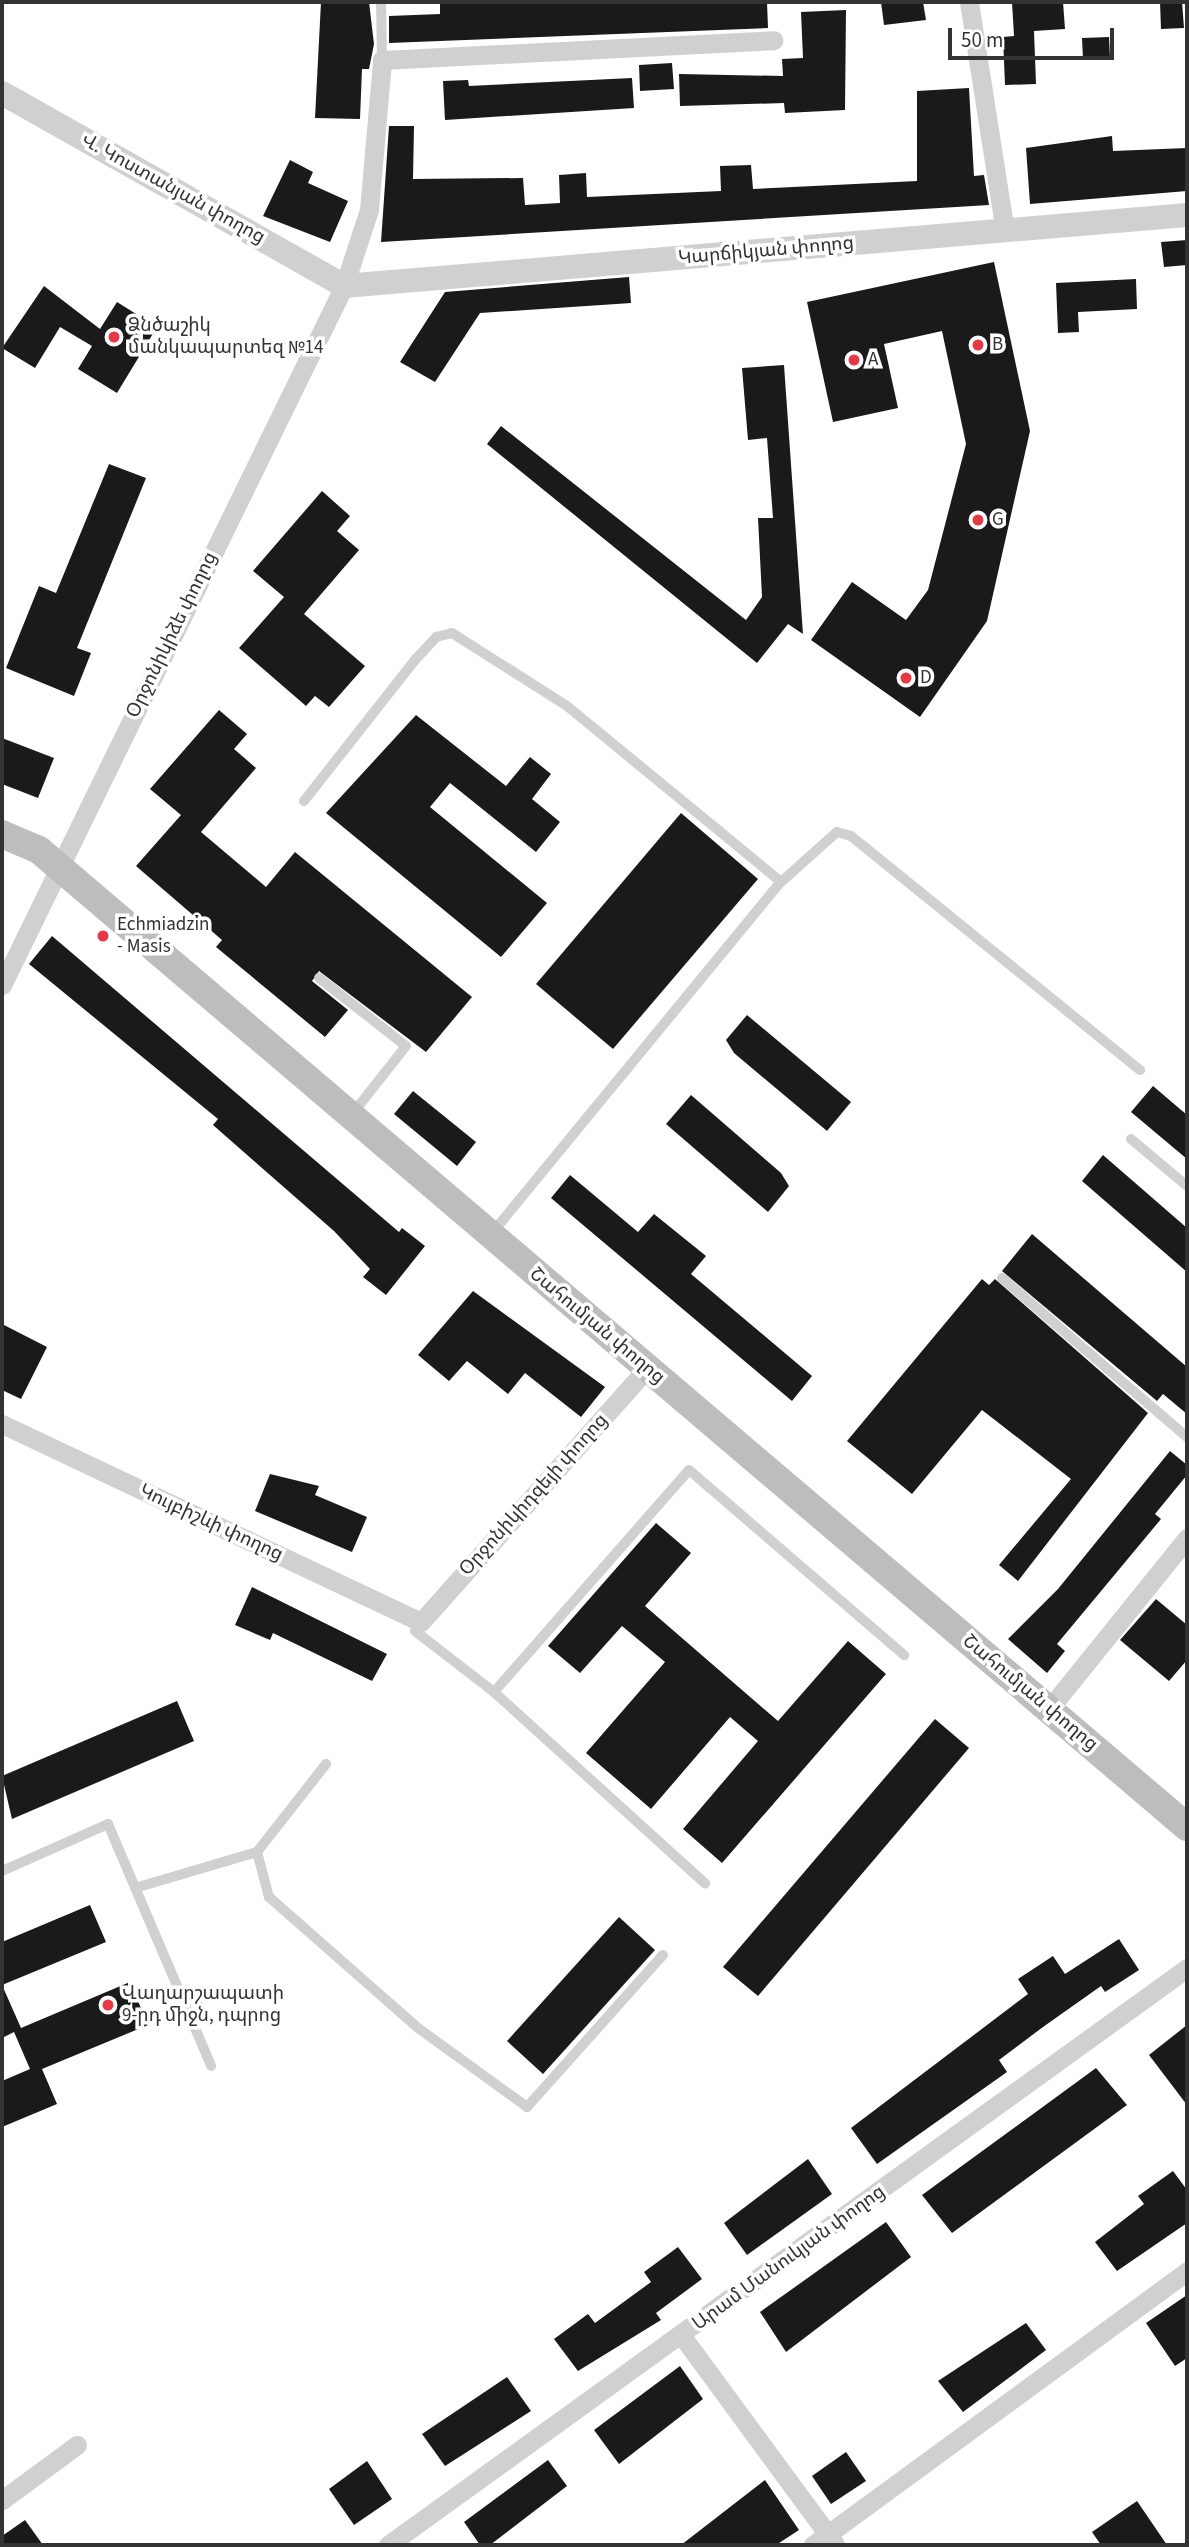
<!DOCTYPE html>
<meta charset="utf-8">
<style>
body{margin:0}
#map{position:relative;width:1189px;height:2547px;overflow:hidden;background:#fff;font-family:"Source Sans 3","Noto Sans Armenian",sans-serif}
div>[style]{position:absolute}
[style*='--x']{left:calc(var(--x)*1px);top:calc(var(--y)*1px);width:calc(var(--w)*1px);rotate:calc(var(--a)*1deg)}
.building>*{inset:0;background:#1a1a1a}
.service>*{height:10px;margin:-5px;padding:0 5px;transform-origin:5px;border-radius:5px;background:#d0d0d0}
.minor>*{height:19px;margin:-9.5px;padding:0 9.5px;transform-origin:9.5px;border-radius:9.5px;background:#d0d0d0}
.tertiary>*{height:24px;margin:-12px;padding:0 12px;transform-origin:12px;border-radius:12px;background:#d0d0d0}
.secondary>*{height:28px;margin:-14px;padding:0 14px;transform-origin:14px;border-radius:14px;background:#bdbdbd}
.dots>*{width:19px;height:19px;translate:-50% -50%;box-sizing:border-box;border:4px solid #fff;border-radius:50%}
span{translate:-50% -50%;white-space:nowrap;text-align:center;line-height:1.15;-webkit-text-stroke:7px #fff;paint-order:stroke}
.street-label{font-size:19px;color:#333}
.poi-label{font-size:19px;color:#333}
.left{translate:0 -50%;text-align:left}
.frame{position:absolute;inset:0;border:4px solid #333;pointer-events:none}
.scale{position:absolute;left:948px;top:28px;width:166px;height:32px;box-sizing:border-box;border:4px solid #333;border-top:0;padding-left:9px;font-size:21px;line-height:24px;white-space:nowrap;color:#333;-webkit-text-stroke:5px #fff;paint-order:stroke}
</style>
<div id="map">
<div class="building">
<div style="clip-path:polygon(321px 2px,369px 2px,374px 44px,369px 69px,362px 69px,360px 119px,315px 118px)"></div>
<div style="clip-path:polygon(440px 2px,767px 2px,768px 28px,389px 43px,389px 16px,440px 14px)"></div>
<div style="clip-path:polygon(881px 2px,923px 2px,926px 20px,884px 25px)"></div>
<div style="clip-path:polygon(1012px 2px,1063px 2px,1065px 29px,1034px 31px,1036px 84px,1005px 85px,1003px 37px,1014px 36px)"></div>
<div style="clip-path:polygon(1160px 2px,1182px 2px,1184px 28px,1161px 29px)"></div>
<div style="clip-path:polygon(846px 10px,845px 110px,785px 113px,784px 103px,680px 106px,679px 74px,783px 76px,782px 59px,803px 58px,801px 12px)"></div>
<div style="clip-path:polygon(1109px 37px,1110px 58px,1083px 59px,1082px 38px)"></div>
<div style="clip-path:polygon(672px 63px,674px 89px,640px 91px,639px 65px)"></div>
<div style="clip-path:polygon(632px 78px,634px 108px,445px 120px,443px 81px,468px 80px,469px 86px)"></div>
<div style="clip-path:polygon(969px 88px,974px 176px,984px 175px,989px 205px,381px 242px,389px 126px,414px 126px,413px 179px,523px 178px,525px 205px,560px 203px,559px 175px,586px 173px,587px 197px,721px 191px,720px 166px,751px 165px,753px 189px,917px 181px,917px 91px)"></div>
<div style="clip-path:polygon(1112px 136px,1113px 151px,1187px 148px,1187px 191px,1030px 204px,1026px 148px)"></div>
<div style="clip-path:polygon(290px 160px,313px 172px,308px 183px,348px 201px,330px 242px,263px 216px)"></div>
<div style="clip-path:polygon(1187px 240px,1187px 265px,1164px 267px,1161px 242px)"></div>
<div style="clip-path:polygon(994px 262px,1030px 431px,987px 621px,920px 717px,811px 640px,852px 582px,906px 620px,928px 590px,966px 444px,942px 331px,884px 344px,898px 408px,833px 422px,807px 302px)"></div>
<div style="clip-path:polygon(629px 277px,631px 303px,480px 313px,435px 382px,400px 362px,445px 292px)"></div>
<div style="clip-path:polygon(1136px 279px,1137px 309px,1078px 312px,1079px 332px,1058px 333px,1056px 283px)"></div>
<div style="clip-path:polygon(44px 286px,100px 329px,117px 302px,157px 327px,117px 393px,78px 369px,92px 346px,60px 327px,35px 368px,2px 348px)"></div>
<div style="clip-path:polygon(784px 365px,803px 634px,788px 624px,757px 663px,487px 444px,501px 426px,746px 620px,762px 597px,758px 518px,773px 518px,767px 438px,748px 440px,742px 368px)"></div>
<div style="clip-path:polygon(109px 464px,146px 478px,77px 648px,91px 653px,74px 696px,6px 668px,39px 586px,56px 593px)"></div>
<div style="clip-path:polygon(322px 491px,350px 516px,337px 531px,359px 550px,304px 614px,365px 666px,329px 707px,315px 696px,306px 706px,239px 648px,284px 597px,253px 571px)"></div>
<div style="clip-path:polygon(219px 710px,247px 734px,234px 749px,256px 768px,201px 832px,266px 887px,295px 852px,472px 997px,426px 1052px,319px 971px,312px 981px,348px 1010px,325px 1037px,216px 947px,222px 940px,136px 866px,181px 815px,150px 789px)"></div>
<div style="clip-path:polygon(416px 715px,506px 786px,530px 757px,551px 774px,532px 799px,560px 822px,536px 852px,450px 783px,430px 807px,547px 903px,501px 957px,326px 813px)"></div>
<div style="clip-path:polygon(2px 738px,54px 758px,38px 798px,2px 784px)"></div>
<div style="clip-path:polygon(681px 813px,758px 879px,613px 1049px,536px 984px)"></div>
<div style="clip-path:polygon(52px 936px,399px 1232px,402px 1228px,425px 1246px,386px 1295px,363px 1277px,370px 1269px,334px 1231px,213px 1125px,218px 1119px,29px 964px)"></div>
<div style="clip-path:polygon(747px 1015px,851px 1102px,827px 1131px,734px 1053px,726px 1040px)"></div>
<div style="clip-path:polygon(1153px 1086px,1187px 1115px,1187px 1159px,1131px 1112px)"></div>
<div style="clip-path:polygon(413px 1091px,476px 1142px,457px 1166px,394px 1114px)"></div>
<div style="clip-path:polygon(691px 1095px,781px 1173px,789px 1186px,768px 1212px,666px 1124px)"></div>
<div style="clip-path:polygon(1103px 1155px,1187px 1228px,1187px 1272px,1082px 1181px)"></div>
<div style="clip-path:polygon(570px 1175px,638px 1232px,654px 1214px,706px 1256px,691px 1274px,812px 1376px,792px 1401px,551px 1198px)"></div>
<div style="clip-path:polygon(1032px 1234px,1187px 1367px,1187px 1414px,1163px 1394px,1157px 1401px,1002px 1271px)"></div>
<div style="clip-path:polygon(982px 1279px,989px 1285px,995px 1279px,1148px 1413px,1018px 1581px,999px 1565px,1071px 1479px,982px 1410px,912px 1494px,847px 1441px)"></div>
<div style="clip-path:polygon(473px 1291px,605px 1387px,581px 1417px,525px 1373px,508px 1394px,467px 1361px,449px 1381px,418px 1355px)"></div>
<div style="clip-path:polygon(2px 1324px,47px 1347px,21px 1399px,2px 1390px)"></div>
<div style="clip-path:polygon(1170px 1451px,1187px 1465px,1187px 1475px,1155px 1514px,1161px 1519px,1057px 1644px,1065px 1651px,1047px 1673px,1008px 1639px,1058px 1589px)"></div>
<div style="clip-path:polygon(270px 1474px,319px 1486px,315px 1495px,367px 1517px,352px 1552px,255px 1511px)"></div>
<div style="clip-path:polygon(656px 1523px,691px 1553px,645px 1606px,778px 1721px,848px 1641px,886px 1674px,722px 1863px,683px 1829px,758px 1741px,730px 1717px,651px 1809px,586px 1753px,665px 1662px,622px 1626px,580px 1673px,548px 1646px)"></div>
<div style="clip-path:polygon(252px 1587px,387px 1654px,372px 1681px,273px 1633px,270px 1640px,235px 1625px)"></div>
<div style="clip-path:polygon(1156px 1599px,1187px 1625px,1187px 1660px,1169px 1681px,1120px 1640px)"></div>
<div style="clip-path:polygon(177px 1701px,194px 1741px,12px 1819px,2px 1776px)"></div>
<div style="clip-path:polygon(935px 1719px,969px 1748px,758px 1996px,723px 1967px)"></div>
<div style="clip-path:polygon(90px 1905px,106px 1942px,2px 1985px,21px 2028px,130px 1982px,148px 2025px,42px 2069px,57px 2104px,2px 2127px,2px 2081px,30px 2069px,14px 2032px,2px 2038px,2px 1942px)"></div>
<div style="clip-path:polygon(619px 1917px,655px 1950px,543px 2074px,507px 2041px)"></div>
<div style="clip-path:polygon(1119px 1939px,1139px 1970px,1105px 1992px,1101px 1986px,1043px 2027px,999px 2060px,1007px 2072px,877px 2164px,851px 2128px,1028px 1994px,1018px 1979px,1053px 1956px,1065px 1974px)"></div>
<div style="clip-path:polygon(1187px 2025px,1187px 2105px,1149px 2055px)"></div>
<div style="clip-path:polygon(1096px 2068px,1127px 2105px,952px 2233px,922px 2195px)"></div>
<div style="clip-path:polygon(808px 2159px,832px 2194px,747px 2255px,724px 2223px)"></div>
<div style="clip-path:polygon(1173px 2171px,1187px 2190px,1187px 2223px,1117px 2271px,1095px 2242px,1144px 2204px,1138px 2196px)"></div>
<div style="clip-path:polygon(886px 2222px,911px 2257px,786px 2352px,760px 2312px)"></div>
<div style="clip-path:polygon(678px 2247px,702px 2279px,656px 2313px,661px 2320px,578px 2371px,554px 2339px,588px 2314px,595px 2323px,651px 2282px,644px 2272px)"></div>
<div style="clip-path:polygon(1187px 2295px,1187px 2358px,1175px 2366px,1146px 2323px)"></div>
<div style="clip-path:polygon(1026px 2323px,1046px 2350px,963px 2412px,938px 2381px)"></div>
<div style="clip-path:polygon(680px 2366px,703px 2399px,619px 2464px,594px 2430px)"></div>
<div style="clip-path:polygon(507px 2377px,531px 2411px,445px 2466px,422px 2434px)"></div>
<div style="clip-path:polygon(846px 2452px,866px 2481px,831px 2504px,812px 2476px)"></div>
<div style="clip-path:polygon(548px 2460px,567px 2486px,490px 2545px,480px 2545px,464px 2522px)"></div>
<div style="clip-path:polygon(367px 2461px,392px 2499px,354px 2525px,329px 2489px)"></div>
<div style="clip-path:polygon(765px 2480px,799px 2530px,776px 2545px,681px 2545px)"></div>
<div style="clip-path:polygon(1137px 2501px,1167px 2545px,1101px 2545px,1092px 2532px)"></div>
<div style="clip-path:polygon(25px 2520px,43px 2545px,2px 2545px,2px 2536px)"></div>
</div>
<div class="service">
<div style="--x:381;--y:2;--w:58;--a:89"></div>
<div style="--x:304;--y:801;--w:178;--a:-51.8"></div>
<div style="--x:414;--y:661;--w:33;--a:-47"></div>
<div style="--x:436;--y:637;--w:16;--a:-14"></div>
<div style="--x:452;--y:633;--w:136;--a:32.4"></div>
<div style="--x:567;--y:706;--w:277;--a:39.4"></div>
<div style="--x:319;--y:978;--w:110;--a:38"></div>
<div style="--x:406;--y:1046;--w:85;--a:128.3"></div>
<div style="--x:1131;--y:1139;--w:73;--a:40"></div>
<div style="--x:493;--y:1232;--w:453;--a:-50.6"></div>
<div style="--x:781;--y:882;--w:75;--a:-41.8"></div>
<div style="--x:837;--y:832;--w:15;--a:16"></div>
<div style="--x:851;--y:836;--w:372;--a:39"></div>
<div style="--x:1002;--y:1278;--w:244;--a:40.7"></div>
<div style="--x:415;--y:1631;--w:100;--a:37.7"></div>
<div style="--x:494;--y:1692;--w:285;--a:42.2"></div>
<div style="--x:494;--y:1692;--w:295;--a:-48.7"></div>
<div style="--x:689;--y:1470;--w:284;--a:40.7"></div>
<div style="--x:257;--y:1852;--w:47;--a:75.1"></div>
<div style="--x:269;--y:1897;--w:198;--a:41.3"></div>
<div style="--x:418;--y:2028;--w:135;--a:35.9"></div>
<div style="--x:527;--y:2107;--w:204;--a:-48.2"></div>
<div style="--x:2;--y:1871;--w:116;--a:-23.9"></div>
<div style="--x:108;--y:1824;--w:263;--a:66.9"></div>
<div style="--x:135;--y:1888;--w:127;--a:-16.4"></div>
<div style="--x:257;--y:1852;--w:112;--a:-51.9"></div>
</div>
<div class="minor">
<div style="--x:969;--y:2;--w:232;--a:81.1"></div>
<div style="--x:2;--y:985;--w:778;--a:-63.93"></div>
<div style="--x:344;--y:286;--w:80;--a:-71.8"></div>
<div style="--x:369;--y:210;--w:151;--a:-85"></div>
<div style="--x:382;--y:60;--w:392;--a:-2.9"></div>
<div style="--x:2;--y:1424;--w:463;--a:25.3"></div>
<div style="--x:421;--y:1622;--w:340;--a:-48.3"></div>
<div style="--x:1049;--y:1709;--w:220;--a:-51.1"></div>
<div style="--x:682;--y:2336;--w:258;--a:53.7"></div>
<div style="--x:2;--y:2500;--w:93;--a:-36.3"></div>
<div style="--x:388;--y:2545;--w:986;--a:-35.84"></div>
<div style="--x:813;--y:2545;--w:464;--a:-36.2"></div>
</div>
<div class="tertiary">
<div style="--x:2;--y:93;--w:393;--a:29.4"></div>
<div style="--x:344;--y:286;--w:846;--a:-4.81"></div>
</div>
<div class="secondary">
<div style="--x:2;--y:834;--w:40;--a:23.4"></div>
<div style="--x:39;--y:850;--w:1507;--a:40.4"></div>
</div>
<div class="dots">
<div style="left:114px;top:337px;background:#e63946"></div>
<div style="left:978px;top:345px;background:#e63946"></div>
<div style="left:854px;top:360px;background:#e63946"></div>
<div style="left:978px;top:520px;background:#e63946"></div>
<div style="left:906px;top:678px;background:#e63946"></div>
<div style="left:103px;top:936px;background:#e63946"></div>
<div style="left:108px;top:2005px;background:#e63946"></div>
</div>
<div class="street-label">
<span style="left:173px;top:189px;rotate:29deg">Վ. Կոստանյան փողոց</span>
<span style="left:766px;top:251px;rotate:-5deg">Կարճիկյան փողոց</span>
<span style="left:172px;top:635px;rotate:-64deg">Օրջոնիկիձե փողոց</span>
<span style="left:597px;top:1326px;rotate:40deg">Շահումյան փողոց</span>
<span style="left:534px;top:1495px;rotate:-48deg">Օրջոնիկիդզեյի փողոց</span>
<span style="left:211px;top:1523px;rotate:25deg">Կույբիշևի փողոց</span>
<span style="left:1030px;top:1693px;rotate:40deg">Շահումյան փողոց</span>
<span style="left:789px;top:2258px;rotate:-36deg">Արամ Մանուկյան փողոց</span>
</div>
<div class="poi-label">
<span class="left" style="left:128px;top:337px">Ձնծաշիկ<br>մանկապարտեզ №14</span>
<span class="left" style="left:992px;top:345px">B</span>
<span class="left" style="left:868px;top:360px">A</span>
<span class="left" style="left:992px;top:520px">G</span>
<span class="left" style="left:920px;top:678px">D</span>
<span class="left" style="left:117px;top:936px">Echmiadzin<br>- Masis</span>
<span class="left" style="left:122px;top:2005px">Վաղարշապատի<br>9-րդ միջն, դպրոց</span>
</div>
<div class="frame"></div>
<div class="scale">50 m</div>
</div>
